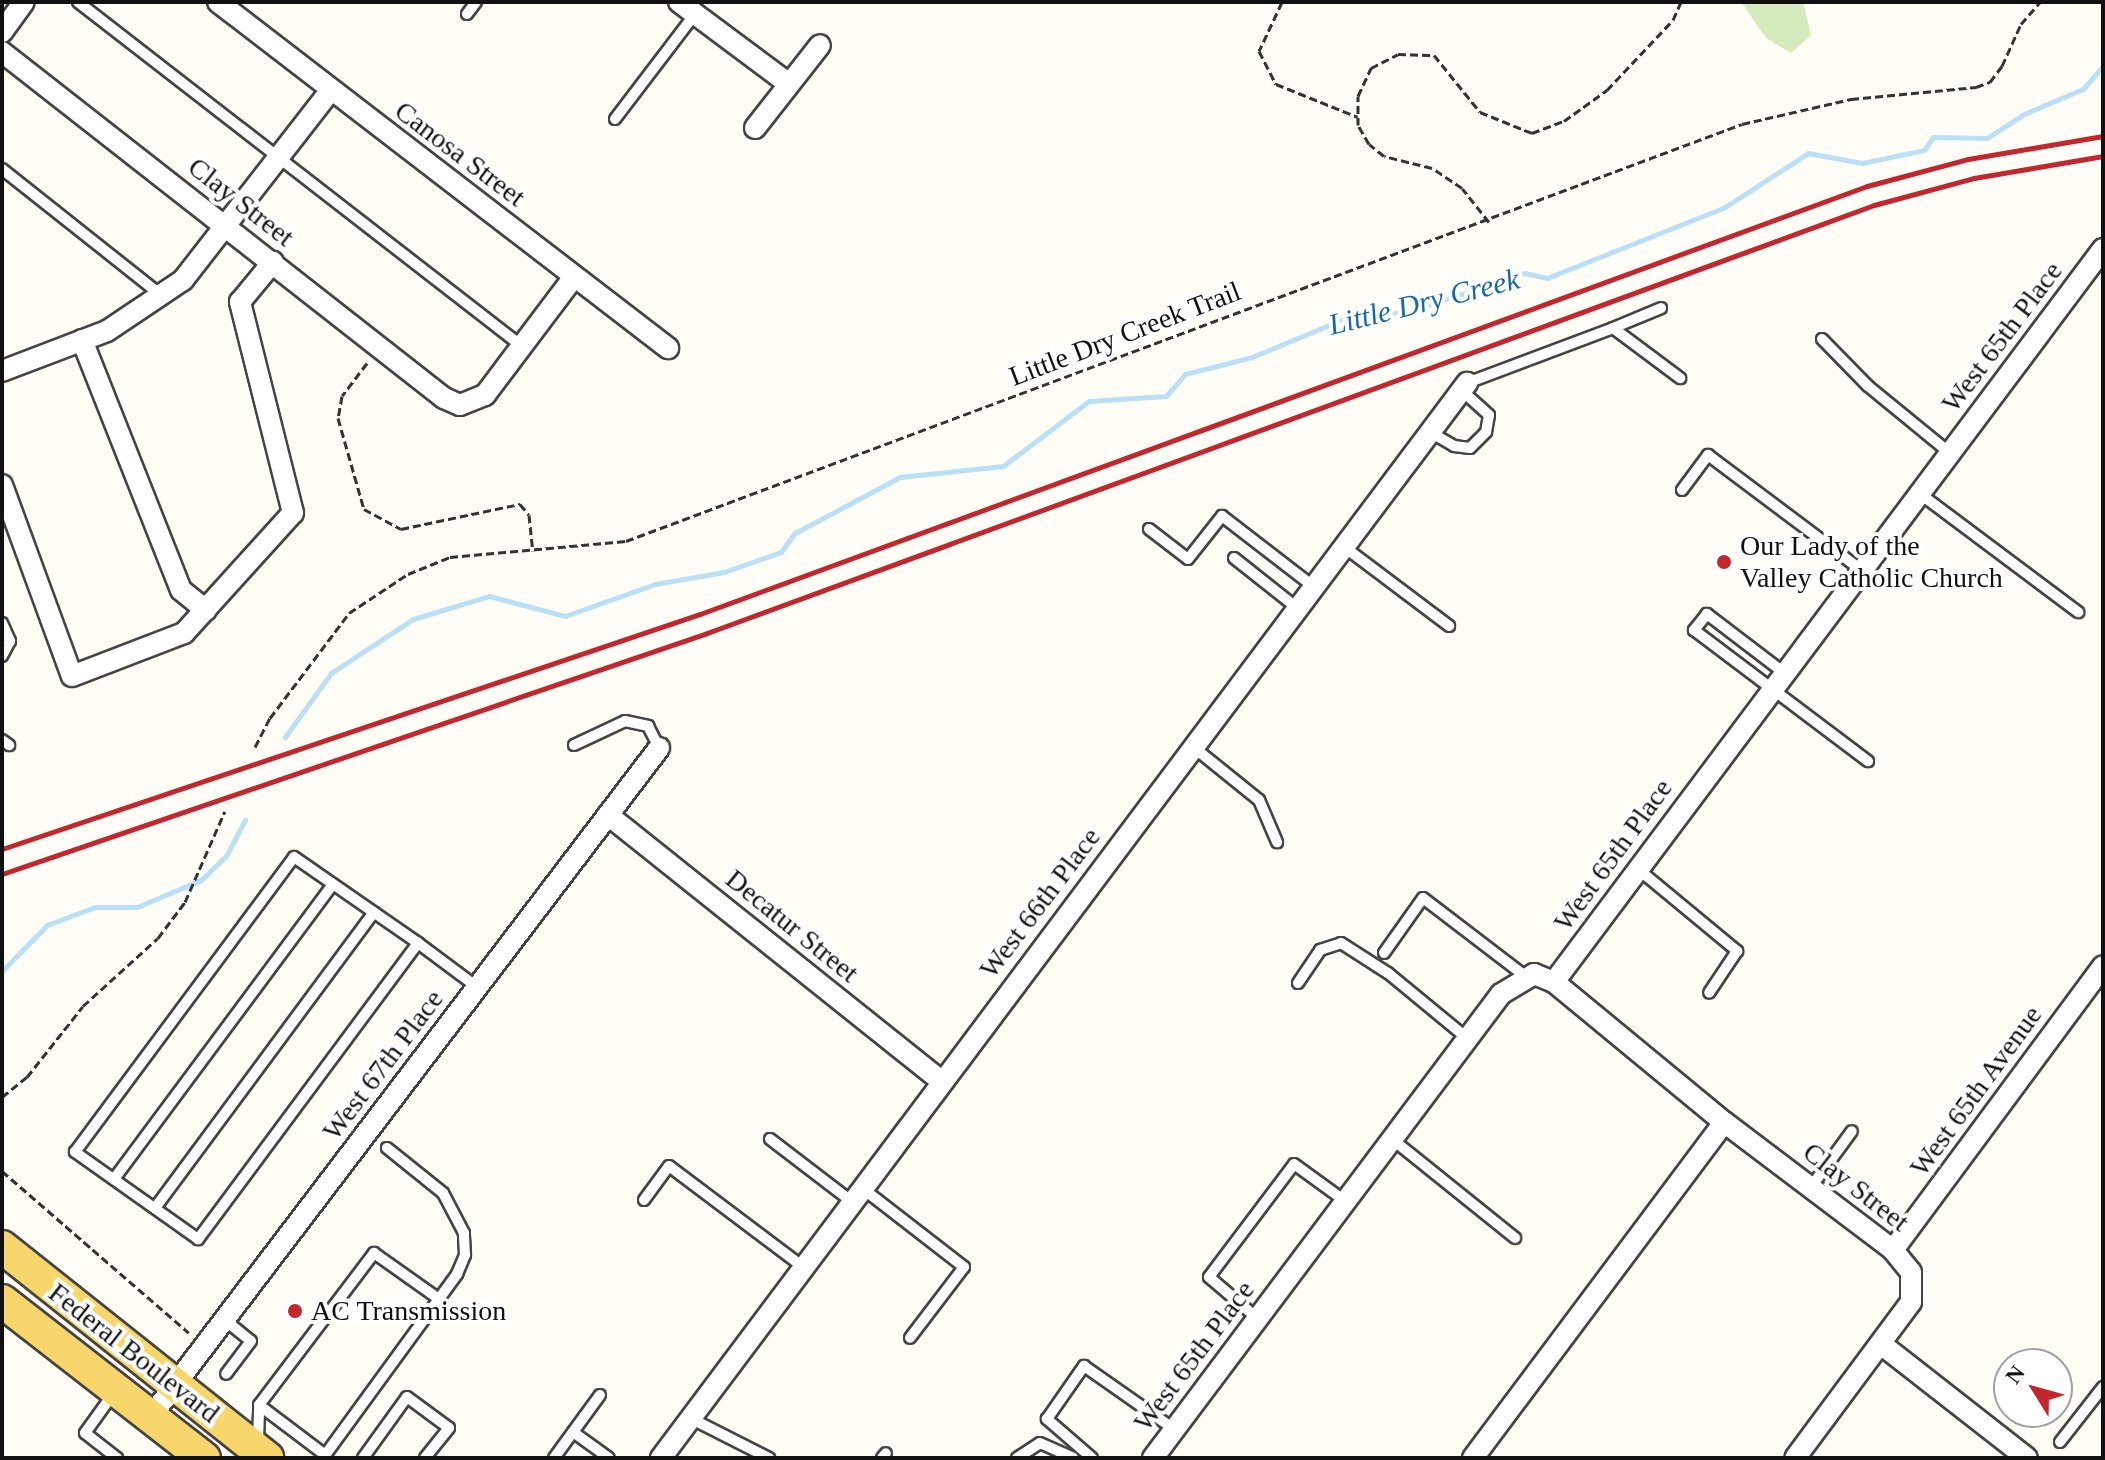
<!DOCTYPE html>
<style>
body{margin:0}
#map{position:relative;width:2105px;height:1460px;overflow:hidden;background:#fffdf5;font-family:Georgia,serif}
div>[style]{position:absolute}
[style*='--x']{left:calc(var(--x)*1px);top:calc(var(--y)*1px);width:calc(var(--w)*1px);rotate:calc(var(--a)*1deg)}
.green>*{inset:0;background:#d5ebbd}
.stream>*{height:5px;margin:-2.5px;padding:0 2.5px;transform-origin:2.5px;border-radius:2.5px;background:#b9e0f7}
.path>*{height:3px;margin-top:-1.5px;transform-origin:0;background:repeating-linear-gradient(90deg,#333 0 8px,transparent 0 12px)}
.roads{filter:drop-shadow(2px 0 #444) drop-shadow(-2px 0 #444) drop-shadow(0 2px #444) drop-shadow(0 -2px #444)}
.service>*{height:10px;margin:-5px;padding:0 5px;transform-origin:5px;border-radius:5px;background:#fff}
.minor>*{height:20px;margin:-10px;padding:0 10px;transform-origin:10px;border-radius:10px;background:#fff}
.primary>*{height:32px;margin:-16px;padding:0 16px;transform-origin:16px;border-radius:16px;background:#f9d66b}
.rail>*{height:5px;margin:-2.5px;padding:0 2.5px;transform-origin:2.5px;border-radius:2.5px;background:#c4262e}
.dots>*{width:22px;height:22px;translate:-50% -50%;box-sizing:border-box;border:4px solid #fff;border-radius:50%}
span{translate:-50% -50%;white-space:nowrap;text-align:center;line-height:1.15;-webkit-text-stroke:8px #fff;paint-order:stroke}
.street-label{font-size:28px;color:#111}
.poi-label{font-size:28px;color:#111}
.left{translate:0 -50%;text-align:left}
.water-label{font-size:30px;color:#1768a6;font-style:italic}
.frame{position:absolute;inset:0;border:4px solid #111;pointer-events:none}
.north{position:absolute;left:1993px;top:1348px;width:80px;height:80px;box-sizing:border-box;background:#fff;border:2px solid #a0a0a0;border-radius:50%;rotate:307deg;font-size:22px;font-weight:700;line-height:32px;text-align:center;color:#111}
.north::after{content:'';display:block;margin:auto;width:28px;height:36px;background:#c4262e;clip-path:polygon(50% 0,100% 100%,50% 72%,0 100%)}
</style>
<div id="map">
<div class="green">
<div style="clip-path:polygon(1741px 2px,1803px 2px,1811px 35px,1791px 53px,1766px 38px)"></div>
</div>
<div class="stream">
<div style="--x:285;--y:737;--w:79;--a:-54.3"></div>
<div style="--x:331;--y:673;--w:98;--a:-33.4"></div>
<div style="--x:413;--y:619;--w:79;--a:-16.8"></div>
<div style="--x:489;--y:596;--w:79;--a:14.7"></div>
<div style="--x:565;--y:616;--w:96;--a:-19.6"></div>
<div style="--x:655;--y:584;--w:70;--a:-9.9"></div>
<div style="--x:724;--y:572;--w:60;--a:-19.3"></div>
<div style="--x:781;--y:552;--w:24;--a:-54"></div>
<div style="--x:795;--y:533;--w:119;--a:-28.1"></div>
<div style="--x:900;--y:477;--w:104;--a:-6.1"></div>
<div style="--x:1003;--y:466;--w:108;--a:-37.1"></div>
<div style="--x:1089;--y:401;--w:77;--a:-3.7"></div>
<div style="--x:1166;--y:396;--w:29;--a:-49"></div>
<div style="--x:1185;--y:374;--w:69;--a:-14.2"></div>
<div style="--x:1252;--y:357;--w:107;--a:-22.5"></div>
<div style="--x:1351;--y:316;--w:56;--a:-4.1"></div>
<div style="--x:1407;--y:312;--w:124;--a:-18.3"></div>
<div style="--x:1525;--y:273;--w:23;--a:13"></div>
<div style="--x:1547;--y:278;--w:192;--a:-21.7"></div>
<div style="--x:1725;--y:207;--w:99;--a:-33"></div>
<div style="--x:1808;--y:153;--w:55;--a:10.5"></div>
<div style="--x:1862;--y:163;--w:63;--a:-11.8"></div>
<div style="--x:1924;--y:150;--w:16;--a:-55"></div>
<div style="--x:1933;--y:137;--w:54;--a:1.1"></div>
<div style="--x:1987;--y:138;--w:44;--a:-33"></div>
<div style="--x:2024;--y:114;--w:64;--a:-23"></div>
<div style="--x:2083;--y:89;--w:30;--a:-49"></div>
<div style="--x:2;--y:971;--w:64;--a:-45.6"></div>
<div style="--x:47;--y:925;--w:51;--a:-20.6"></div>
<div style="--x:95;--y:907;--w:42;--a:0"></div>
<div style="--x:137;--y:907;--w:69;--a:-22.9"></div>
<div style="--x:201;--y:880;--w:35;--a:-44"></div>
<div style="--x:226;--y:856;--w:41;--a:-62.2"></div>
</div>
<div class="path">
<div style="--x:1282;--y:2;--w:54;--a:115.1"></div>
<div style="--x:1259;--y:51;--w:37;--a:63"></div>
<div style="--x:1276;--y:84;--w:88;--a:21.9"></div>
<div style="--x:1489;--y:222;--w:43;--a:-128.5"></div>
<div style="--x:1462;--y:188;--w:36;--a:-146"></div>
<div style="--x:1432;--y:168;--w:49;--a:-166"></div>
<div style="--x:1384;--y:156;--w:19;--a:-141"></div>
<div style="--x:1369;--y:144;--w:22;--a:-120"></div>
<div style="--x:1358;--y:125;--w:29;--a:-90"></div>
<div style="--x:1358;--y:96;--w:31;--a:-65"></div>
<div style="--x:1371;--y:68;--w:30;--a:-27"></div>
<div style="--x:1398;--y:54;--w:36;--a:2"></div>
<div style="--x:1434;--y:55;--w:73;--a:51.1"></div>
<div style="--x:1480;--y:112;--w:56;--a:22"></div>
<div style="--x:1532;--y:133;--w:34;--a:-21"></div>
<div style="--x:1564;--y:121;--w:53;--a:-35.8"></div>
<div style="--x:1607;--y:90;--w:96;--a:-46.7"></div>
<div style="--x:1673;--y:20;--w:20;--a:-66"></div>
<div style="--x:367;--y:363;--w:41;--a:127.1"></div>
<div style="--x:342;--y:396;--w:22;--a:100"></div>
<div style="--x:338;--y:418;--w:95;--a:74.1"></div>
<div style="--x:364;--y:509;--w:42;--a:28.4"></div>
<div style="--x:401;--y:529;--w:122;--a:-11.9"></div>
<div style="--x:520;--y:504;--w:14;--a:51"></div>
<div style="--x:529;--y:515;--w:36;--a:84"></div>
<div style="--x:255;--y:747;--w:33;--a:-63"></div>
<div style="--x:270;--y:718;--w:131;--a:-53"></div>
<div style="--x:349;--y:613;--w:71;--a:-33.5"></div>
<div style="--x:408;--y:574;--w:45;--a:-22"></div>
<div style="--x:450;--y:557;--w:177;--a:-5.2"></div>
<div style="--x:626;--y:541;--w:1191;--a:-20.49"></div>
<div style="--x:1742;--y:124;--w:112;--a:-12.9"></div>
<div style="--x:1851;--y:99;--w:126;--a:-5.5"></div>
<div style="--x:1976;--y:87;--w:15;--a:-20"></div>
<div style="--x:1990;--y:82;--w:20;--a:-53"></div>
<div style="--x:2002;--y:66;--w:46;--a:-65.7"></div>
<div style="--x:2021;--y:24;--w:29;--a:-49"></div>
<div style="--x:2;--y:1097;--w:32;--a:-39"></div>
<div style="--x:27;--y:1077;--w:90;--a:-51.7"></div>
<div style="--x:83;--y:1006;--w:101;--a:-42.2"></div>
<div style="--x:158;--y:938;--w:45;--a:-53.1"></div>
<div style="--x:185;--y:902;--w:99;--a:-66.3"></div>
<div style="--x:2;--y:1171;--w:247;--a:40.9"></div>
</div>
<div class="roads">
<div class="service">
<div style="--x:78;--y:2;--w:563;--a:37.79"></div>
<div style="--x:467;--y:14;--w:15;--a:-53"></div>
<div style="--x:615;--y:119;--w:132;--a:-52.7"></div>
<div style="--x:2;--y:169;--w:204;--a:38.4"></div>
<div style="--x:1613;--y:328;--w:52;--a:-22.6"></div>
<div style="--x:1822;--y:339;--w:66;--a:45.6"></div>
<div style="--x:1868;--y:386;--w:106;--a:39.3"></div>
<div style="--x:1467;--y:383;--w:156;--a:-20.6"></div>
<div style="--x:1613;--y:328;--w:84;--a:36.7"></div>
<div style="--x:1430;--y:432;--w:28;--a:30"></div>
<div style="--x:1454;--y:446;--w:16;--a:7"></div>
<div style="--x:1470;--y:448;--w:23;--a:-45"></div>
<div style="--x:1486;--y:432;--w:17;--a:-80"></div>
<div style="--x:1489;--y:415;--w:38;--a:-138"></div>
<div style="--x:1682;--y:490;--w:44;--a:-53.4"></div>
<div style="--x:1708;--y:455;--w:190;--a:36.9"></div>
<div style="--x:1919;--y:493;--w:199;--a:36.8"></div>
<div style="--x:1149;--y:529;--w:49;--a:37.6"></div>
<div style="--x:1188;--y:559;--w:55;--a:-51.7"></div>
<div style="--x:1222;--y:516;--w:115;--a:37.6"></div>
<div style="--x:1343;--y:546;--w:133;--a:37"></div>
<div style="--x:1234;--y:558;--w:80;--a:38.4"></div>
<div style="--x:2;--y:623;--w:20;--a:66"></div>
<div style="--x:10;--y:641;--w:17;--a:118"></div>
<div style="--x:1783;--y:672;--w:96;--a:-142.7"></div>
<div style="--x:1707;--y:614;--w:21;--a:129"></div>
<div style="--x:1694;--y:630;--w:218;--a:37"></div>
<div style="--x:2;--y:740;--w:9;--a:36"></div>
<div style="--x:574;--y:745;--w:56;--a:-25.2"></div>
<div style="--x:625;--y:721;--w:24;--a:12"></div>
<div style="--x:648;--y:726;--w:25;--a:63"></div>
<div style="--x:1192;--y:746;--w:86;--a:38.9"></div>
<div style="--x:1259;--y:800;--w:46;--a:66.8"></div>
<div style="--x:1638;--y:869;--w:129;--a:39.6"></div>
<div style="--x:1737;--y:951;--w:50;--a:123.7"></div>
<div style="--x:418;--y:943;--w:369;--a:126.6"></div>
<div style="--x:198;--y:1239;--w:151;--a:-144.7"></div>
<div style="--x:75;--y:1152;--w:367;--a:-53.4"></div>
<div style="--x:294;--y:857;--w:151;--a:34.7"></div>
<div style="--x:418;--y:943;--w:74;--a:36.7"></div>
<div style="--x:1384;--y:953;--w:67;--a:-54.7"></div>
<div style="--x:1423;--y:898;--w:128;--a:37.4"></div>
<div style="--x:1298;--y:983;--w:40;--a:-56"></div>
<div style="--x:1320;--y:950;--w:22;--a:-18"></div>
<div style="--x:1341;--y:943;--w:56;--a:32.6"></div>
<div style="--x:1388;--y:973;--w:104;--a:39.5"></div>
<div style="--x:770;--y:1139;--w:102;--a:37.4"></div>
<div style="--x:1392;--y:1139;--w:158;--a:38.8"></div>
<div style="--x:114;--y:1179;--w:367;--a:-53.4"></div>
<div style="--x:1811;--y:1187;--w:69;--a:-53.8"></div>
<div style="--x:862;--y:1188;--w:129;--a:37.8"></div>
<div style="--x:964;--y:1267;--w:89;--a:127.3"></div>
<div style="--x:644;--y:1200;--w:42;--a:-53.7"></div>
<div style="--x:669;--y:1166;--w:168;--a:37"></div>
<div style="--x:155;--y:1208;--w:368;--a:-53.5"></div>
<div style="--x:1257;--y:1318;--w:63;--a:-139.5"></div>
<div style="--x:1209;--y:1277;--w:141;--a:-53"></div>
<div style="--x:1294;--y:1164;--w:63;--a:36"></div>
<div style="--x:225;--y:1320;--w:33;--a:39"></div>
<div style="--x:251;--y:1341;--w:41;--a:127.1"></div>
<div style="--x:113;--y:1394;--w:48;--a:125.7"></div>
<div style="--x:85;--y:1433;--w:41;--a:38"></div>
<div style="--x:259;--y:1405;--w:83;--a:37.1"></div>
<div style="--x:690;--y:1418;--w:89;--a:26.9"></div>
<div style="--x:573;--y:1432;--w:44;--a:35.8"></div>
<div style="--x:258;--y:1440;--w:35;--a:-88"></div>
<div style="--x:259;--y:1405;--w:191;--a:-52.9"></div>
<div style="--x:374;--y:1253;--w:80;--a:35.3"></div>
<div style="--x:2060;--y:1442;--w:70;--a:-52"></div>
<div style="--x:323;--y:1458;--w:228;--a:-53.9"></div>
<div style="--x:457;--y:1274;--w:21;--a:-67"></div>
<div style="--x:465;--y:1255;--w:22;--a:-93"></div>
<div style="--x:464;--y:1233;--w:45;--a:-117.7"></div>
<div style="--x:443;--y:1193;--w:72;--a:-141.2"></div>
<div style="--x:363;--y:1458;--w:75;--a:-54.2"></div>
<div style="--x:407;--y:1397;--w:52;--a:36.4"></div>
<div style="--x:449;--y:1428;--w:38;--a:129"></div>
<div style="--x:554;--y:1458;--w:78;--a:-53.9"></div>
<div style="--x:882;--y:1458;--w:6;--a:-51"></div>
<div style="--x:1017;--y:1458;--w:27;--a:-33"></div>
<div style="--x:1040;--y:1443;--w:36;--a:24"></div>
<div style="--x:1092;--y:1458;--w:60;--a:-139.1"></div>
<div style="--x:1047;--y:1419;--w:65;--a:-55.1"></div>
<div style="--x:1084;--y:1366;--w:110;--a:35"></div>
</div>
<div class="minor">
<div style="--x:218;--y:2;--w:568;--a:37.56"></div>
<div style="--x:679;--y:2;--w:137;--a:36.7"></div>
<div style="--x:2;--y:32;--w:37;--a:-54"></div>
<div style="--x:2;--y:52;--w:561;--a:38.05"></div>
<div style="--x:444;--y:398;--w:17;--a:24"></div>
<div style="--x:460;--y:405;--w:27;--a:-22"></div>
<div style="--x:485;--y:395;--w:148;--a:-53"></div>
<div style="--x:755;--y:128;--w:105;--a:-51.9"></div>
<div style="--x:82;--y:340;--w:269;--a:68.4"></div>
<div style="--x:181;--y:590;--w:32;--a:39"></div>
<div style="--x:2;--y:371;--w:112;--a:-20.9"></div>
<div style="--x:107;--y:331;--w:92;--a:-33.9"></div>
<div style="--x:183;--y:280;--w:241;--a:-52.1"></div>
<div style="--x:2;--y:485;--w:203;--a:69.9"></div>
<div style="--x:72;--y:676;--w:120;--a:-21"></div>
<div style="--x:184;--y:633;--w:162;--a:-47.8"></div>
<div style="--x:293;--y:513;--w:218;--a:-104.1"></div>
<div style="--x:240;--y:302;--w:52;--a:-50.5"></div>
<div style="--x:608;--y:815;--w:426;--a:38.6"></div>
<div style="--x:1554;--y:982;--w:916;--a:-53.17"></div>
<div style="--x:1893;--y:1250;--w:353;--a:-53.5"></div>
<div style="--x:1881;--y:1344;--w:185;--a:38"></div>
<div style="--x:152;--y:1415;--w:838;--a:-52.76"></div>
<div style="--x:661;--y:1458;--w:1344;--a:-53.14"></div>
<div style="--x:1153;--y:1458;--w:580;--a:-53.13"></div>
<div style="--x:1501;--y:994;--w:39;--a:-31"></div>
<div style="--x:1534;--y:974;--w:22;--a:22"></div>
<div style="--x:1554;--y:982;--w:220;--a:39.5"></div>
<div style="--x:1724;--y:1122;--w:212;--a:37.1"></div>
<div style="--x:1893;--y:1250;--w:28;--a:51"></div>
<div style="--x:1911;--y:1272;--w:30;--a:90"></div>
<div style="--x:1911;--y:1302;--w:194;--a:126.6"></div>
<div style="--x:1473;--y:1458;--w:419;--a:-53.2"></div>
</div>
<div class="primary">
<div style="--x:2;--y:1247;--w:339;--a:38.5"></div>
<div style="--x:2;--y:1301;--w:256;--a:37.9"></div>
</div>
</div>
<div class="rail">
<div style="--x:2;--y:849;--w:736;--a:-18.61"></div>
<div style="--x:700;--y:614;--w:1243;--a:-20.14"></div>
<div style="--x:1867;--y:186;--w:105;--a:-15"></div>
<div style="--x:1968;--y:159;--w:137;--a:-9.7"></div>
<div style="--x:2;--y:874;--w:745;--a:-18.87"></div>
<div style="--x:707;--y:633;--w:1243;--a:-20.14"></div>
<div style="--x:1874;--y:205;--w:104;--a:-15.1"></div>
<div style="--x:1974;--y:178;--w:131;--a:-9.7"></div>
</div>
<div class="dots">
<div style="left:1724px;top:562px;background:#c4262e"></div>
<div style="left:295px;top:1311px;background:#c4262e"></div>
</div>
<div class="street-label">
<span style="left:460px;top:154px;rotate:37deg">Canosa Street</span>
<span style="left:241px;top:202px;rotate:38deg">Clay Street</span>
<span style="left:1125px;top:334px;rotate:-21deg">Little Dry Creek Trail</span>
<span style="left:2002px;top:337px;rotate:-53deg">West 65th Place</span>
<span style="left:1613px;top:855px;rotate:-54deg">West 65th Place</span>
<span style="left:1040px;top:903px;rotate:-53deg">West 66th Place</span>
<span style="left:792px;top:926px;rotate:39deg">Decatur Street</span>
<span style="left:383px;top:1065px;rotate:-53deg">West 67th Place</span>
<span style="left:1976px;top:1091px;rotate:-54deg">West 65th Avenue</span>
<span style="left:1856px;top:1187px;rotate:38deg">Clay Street</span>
<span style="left:134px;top:1353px;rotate:38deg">Federal Boulevard</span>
<span style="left:1194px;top:1356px;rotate:-53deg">West 65th Place</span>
</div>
<div class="poi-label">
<span class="left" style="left:1740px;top:562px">Our Lady of the<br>Valley Catholic Church</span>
<span class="left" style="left:311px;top:1311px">AC Transmission</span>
</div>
<div class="water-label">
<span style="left:1424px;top:302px;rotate:-14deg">Little Dry Creek</span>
</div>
<div class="frame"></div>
<div class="north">N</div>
</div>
